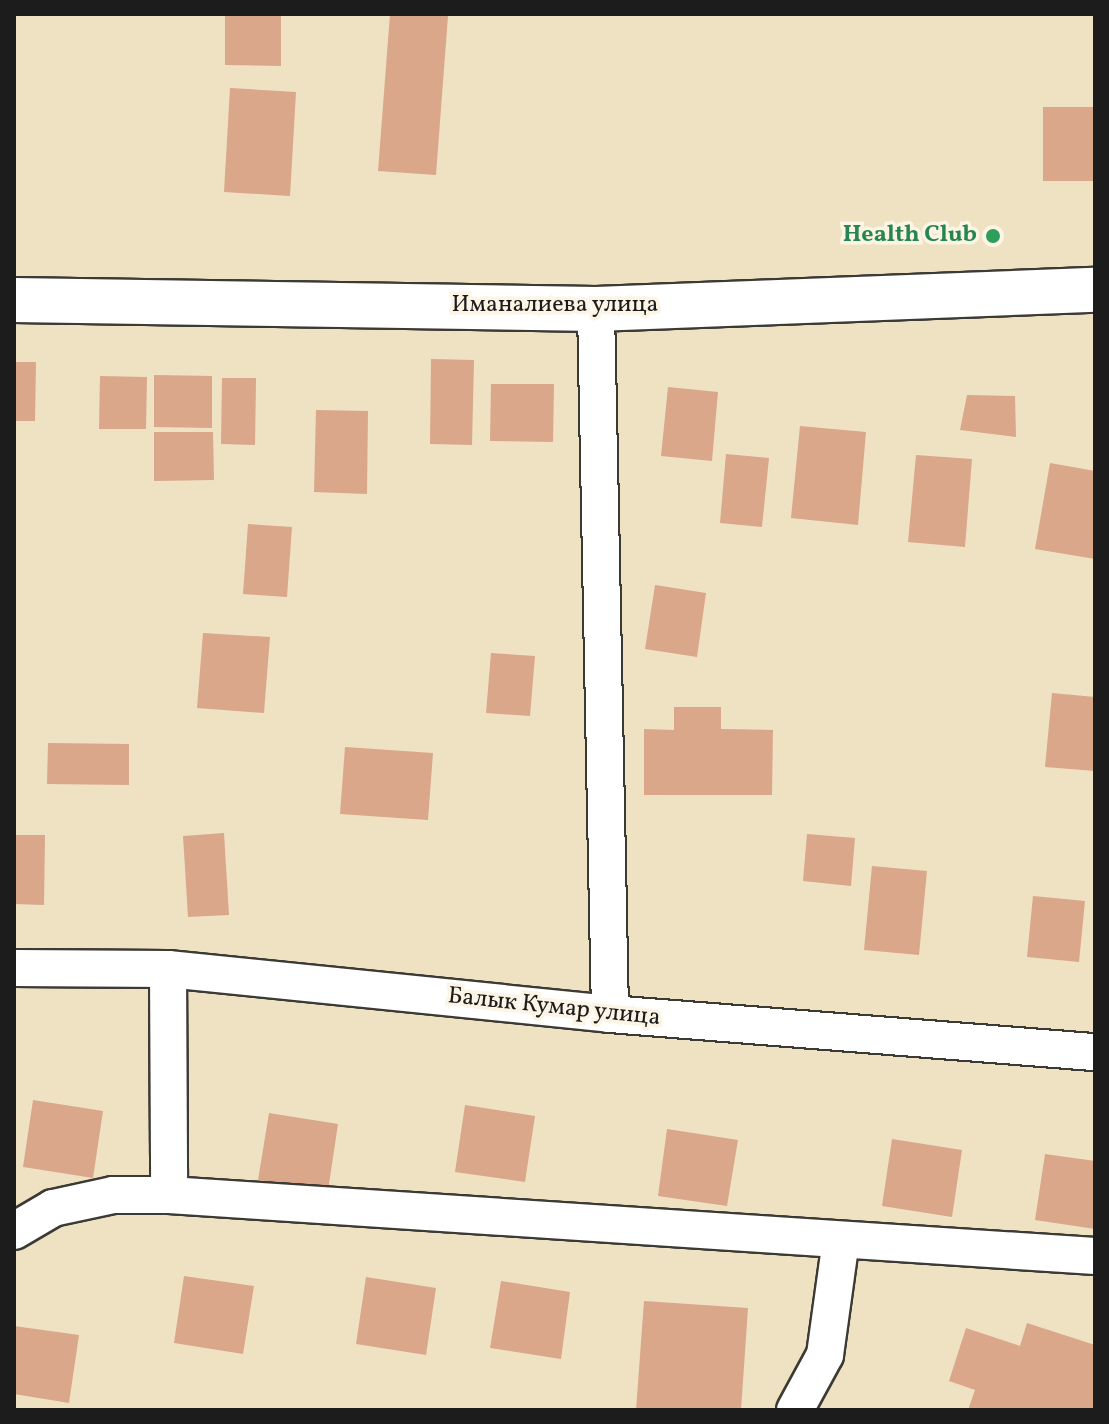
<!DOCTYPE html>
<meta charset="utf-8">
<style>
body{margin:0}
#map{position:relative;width:1109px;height:1424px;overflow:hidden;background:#eee2c2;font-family:Vollkorn,serif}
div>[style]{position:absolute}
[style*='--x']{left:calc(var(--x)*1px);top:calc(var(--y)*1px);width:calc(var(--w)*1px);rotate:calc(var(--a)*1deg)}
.building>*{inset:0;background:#daa78a}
.roads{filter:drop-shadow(2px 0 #3c3a35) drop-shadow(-2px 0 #3c3a35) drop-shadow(0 2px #3c3a35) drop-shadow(0 -2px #3c3a35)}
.minor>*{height:36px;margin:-18px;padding:0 18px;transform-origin:18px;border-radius:18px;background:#fff}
.tertiary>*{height:44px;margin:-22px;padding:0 22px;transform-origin:22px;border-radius:22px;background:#fff}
.dots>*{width:22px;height:22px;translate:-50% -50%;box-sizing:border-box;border:4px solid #fcf5e5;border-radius:50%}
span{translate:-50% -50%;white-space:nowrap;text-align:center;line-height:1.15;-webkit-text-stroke:7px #fcf5e5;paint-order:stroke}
.leisure-label{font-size:24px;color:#27864d;font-weight:700}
.right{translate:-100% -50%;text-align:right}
.street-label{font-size:24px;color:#1c1c1c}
.frame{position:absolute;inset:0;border:16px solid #1c1c1c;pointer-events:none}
</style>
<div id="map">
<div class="building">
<div style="clip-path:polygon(225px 14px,281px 14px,281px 66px,225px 65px)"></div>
<div style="clip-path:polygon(390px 14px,448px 16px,436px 175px,378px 171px)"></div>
<div style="clip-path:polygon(230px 88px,296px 92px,290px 196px,224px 192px)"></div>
<div style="clip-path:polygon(1043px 107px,1095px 107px,1095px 181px,1043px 181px)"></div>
<div style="clip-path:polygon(431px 359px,474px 360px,472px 445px,430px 444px)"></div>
<div style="clip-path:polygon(14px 362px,36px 362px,35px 421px,14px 421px)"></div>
<div style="clip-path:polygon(154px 375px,212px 376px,212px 428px,154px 427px)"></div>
<div style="clip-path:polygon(100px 376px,147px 377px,146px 429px,99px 429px)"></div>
<div style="clip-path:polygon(222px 378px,256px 378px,255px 445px,221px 444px)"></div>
<div style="clip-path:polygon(491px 384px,554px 384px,553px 442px,490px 441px)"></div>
<div style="clip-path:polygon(668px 387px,718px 392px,712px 461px,661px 456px)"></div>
<div style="clip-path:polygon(967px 395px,1015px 396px,1016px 437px,960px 430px)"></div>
<div style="clip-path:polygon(316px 410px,368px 411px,367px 494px,314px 492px)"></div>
<div style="clip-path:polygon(800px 426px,866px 432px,858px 525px,791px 518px)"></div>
<div style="clip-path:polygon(154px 432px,213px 432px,214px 480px,154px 481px)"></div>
<div style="clip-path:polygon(726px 454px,769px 458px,762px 527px,720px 523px)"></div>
<div style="clip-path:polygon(916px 455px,972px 459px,965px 547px,908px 542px)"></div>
<div style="clip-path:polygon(1050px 463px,1095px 471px,1095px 559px,1035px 549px)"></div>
<div style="clip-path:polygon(248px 524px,292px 527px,287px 597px,243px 594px)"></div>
<div style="clip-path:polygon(655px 585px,706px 593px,697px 657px,645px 649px)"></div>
<div style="clip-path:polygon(203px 633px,270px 637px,264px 713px,197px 708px)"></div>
<div style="clip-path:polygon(491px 653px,535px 656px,530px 716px,486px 713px)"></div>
<div style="clip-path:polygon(1052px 693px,1095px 697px,1095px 771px,1045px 767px)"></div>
<div style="clip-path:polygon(674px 707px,721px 707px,721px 729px,773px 730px,772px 795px,644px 795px,644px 729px,674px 730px)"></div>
<div style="clip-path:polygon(48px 743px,129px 744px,129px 785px,47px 784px)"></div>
<div style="clip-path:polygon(345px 747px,433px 753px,428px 820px,340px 814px)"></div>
<div style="clip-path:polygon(224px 833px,229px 915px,188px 917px,183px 836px)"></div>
<div style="clip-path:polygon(807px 834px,855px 838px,851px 886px,803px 881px)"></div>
<div style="clip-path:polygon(14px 835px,45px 835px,44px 905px,14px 904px)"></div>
<div style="clip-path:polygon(872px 866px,927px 871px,919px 955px,864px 950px)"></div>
<div style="clip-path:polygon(1033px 896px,1085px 901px,1079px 962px,1027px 957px)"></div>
<div style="clip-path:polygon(33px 1100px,103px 1111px,93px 1178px,23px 1167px)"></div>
<div style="clip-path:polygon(465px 1105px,535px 1116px,525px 1182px,455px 1172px)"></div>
<div style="clip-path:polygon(269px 1113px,338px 1124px,328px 1191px,258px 1180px)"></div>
<div style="clip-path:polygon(667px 1129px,738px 1140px,727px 1206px,658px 1196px)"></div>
<div style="clip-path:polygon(892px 1139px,962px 1150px,952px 1217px,882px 1206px)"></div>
<div style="clip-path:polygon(1045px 1154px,1095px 1161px,1095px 1229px,1035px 1220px)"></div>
<div style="clip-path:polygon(184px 1276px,254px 1286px,243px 1354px,174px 1343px)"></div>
<div style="clip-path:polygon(366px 1277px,436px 1288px,426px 1355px,356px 1344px)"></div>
<div style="clip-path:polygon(501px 1281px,570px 1292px,561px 1359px,490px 1348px)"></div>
<div style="clip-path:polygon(644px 1301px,748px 1308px,741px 1410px,636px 1410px)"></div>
<div style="clip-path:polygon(1027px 1323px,1095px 1345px,1095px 1410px,968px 1410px,975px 1390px,949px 1381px,966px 1328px,1020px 1346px)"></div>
<div style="clip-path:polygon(14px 1326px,79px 1335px,69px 1403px,14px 1394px)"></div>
</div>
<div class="roads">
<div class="minor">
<div style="--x:596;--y:309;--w:705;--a:88.86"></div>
<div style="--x:14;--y:968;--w:154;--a:0.4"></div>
<div style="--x:168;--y:969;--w:444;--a:5.8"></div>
<div style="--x:610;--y:1014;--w:486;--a:4.5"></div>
<div style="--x:168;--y:969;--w:226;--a:89.7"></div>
<div style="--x:14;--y:1231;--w:45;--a:-30.5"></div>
<div style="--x:53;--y:1208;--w:61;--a:-12.2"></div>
<div style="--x:113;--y:1195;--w:56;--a:0"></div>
<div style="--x:169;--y:1195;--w:928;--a:3.77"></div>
<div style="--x:795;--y:1410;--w:63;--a:-61.4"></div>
<div style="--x:825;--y:1355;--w:116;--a:-82.1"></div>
</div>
<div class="tertiary">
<div style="--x:14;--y:300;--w:582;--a:0.89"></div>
<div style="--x:596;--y:309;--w:499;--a:-2.2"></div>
</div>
</div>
<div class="dots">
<div style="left:993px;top:236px;background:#2e9e5b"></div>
</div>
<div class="leisure-label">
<span class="right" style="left:977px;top:236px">Health Club</span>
</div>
<div class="street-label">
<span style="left:555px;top:306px">Иманалиева улица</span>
<span style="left:554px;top:1008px;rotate:6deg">Балык Кумар улица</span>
</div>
<div class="frame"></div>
</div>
